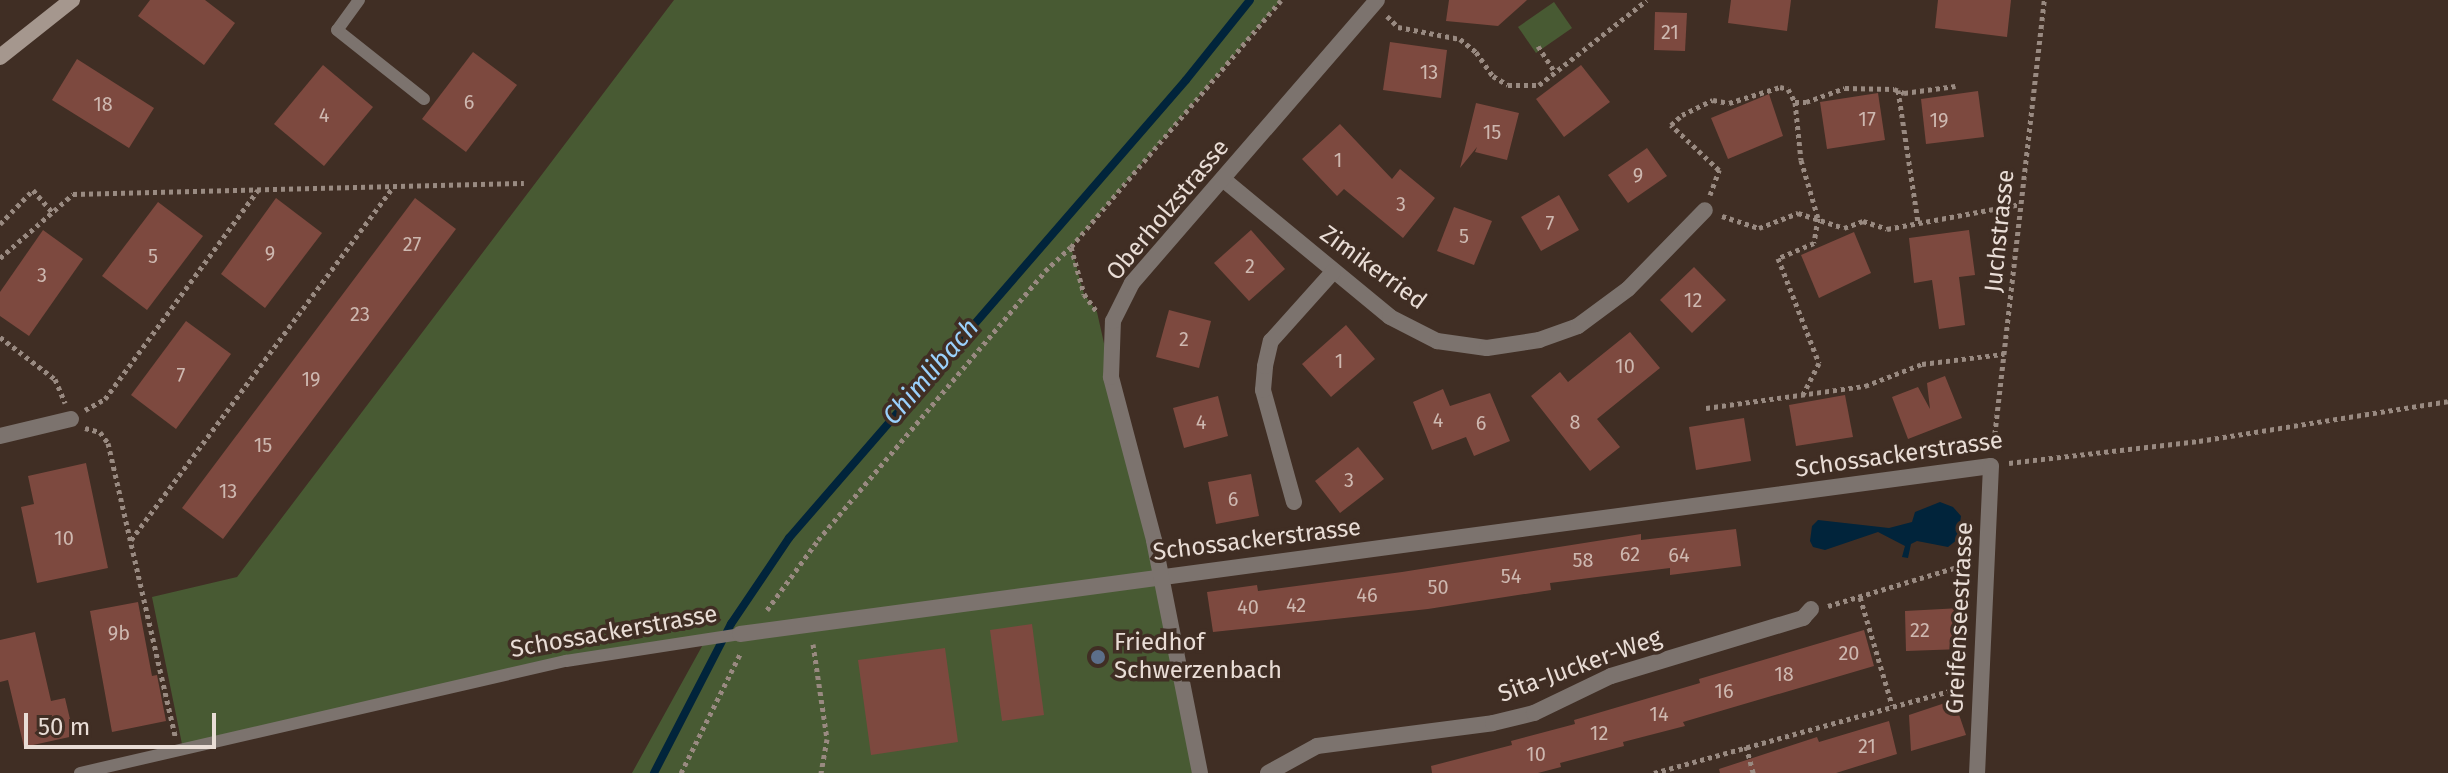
<!DOCTYPE html>
<style>
body{margin:0}
#map{position:relative;width:2448px;height:773px;overflow:hidden;background:#402e24;font-family:"Fira Sans",sans-serif}
div>[style]{position:absolute}
[style*='--x']{left:calc(var(--x)*1px);top:calc(var(--y)*1px);width:calc(var(--w)*1px);rotate:calc(var(--a)*1deg)}
.green>*{inset:0;background:#485a33}
.water>*{inset:0;background:#01243b}
.stream>*{height:8px;margin:-4px;padding:0 4px;transform-origin:4px;border-radius:4px;background:#01243b}
.building>*{inset:0;background:#7d493f}
.path>*{height:5px;margin-top:-2.5px;transform-origin:0;background:repeating-linear-gradient(90deg,#998a81 0 4px,transparent 0 8px)}
.lane>*{height:12px;margin:-6px;padding:0 6px;transform-origin:6px;border-radius:6px;background:#7c736e}
.street>*{height:16px;margin:-8px;padding:0 8px;transform-origin:8px;border-radius:8px;background:#7c736e}
.secondary>*{height:16px;margin:-8px;padding:0 8px;transform-origin:8px;border-radius:8px;background:#a5978e}
.dots>*{width:22px;height:22px;translate:-50% -50%;box-sizing:border-box;border:4px solid #402e24;border-radius:50%}
span{translate:-50% -50%;white-space:nowrap;text-align:center;line-height:1.15;-webkit-text-stroke:7px #402e24;paint-order:stroke}
.number-label{font-size:20px;color:#ceb8b0}
.number-label span{-webkit-text-stroke-width:0}
.street-label{font-size:24px;color:#e9ddd6}
.poi-label{font-size:24px;color:#e9ddd6}
.left{translate:0 -50%;text-align:left}
.water-label{font-size:26px;color:#9ad0fc;font-style:italic}
.scale{position:absolute;left:24px;top:713px;width:192px;height:36px;box-sizing:border-box;border:4px solid #e9ddd6;border-top:0;padding-left:10px;font-size:24px;line-height:28px;white-space:nowrap;color:#e9ddd6;-webkit-text-stroke:6px #402e24;paint-order:stroke}
</style>
<div id="map">
<div class="green">
<div style="clip-path:polygon(674px 0,1281px 0,1071px 247px,1084px 294px,1097px 312px,1200px 773px,632px 773px,706px 639px,566px 661px,183px 749px,152px 597px,237px 577px)"></div>
<div style="clip-path:polygon(1554px 2px,1572px 28px,1536px 53px,1518px 27px)"></div>
</div>
<div class="water">
<div style="clip-path:polygon(1940px 502px,1953px 507px,1961px 516px,1958px 539px,1948px 547px,1917px 541px,1911px 544px,1908px 558px,1902px 557px,1905px 546px,1878px 532px,1825px 550px,1813px 547px,1810px 541px,1812px 526px,1818px 520px,1889px 528px,1912px 522px,1915px 512px)"></div>
</div>
<div class="stream">
<div style="--x:654;--y:773;--w:168;--a:-62.7"></div>
<div style="--x:731;--y:624;--w:104;--a:-56"></div>
<div style="--x:789;--y:538;--w:606;--a:-49.08"></div>
<div style="--x:1186;--y:80;--w:102;--a:-51.3"></div>
</div>
<div class="building">
<div style="clip-path:polygon(150px 0,205px 0,235px 23px,204px 65px,138px 16px)"></div>
<div style="clip-path:polygon(1449px 0,1527px 0,1498px 26px,1446px 21px)"></div>
<div style="clip-path:polygon(1731px 0,1791px 0,1787px 31px,1728px 23px)"></div>
<div style="clip-path:polygon(1938px 0,2011px 0,2007px 37px,1935px 28px)"></div>
<div style="clip-path:polygon(1655px 12px,1687px 13px,1685px 51px,1654px 50px)"></div>
<div style="clip-path:polygon(1390px 42px,1447px 50px,1441px 98px,1383px 90px)"></div>
<div style="clip-path:polygon(473px 52px,517px 85px,466px 152px,422px 119px)"></div>
<div style="clip-path:polygon(77px 59px,154px 108px,129px 148px,52px 100px)"></div>
<div style="clip-path:polygon(323px 65px,373px 107px,324px 166px,274px 124px)"></div>
<div style="clip-path:polygon(1581px 65px,1610px 102px,1564px 137px,1536px 99px)"></div>
<div style="clip-path:polygon(1978px 91px,1984px 137px,1926px 144px,1921px 99px)"></div>
<div style="clip-path:polygon(1878px 93px,1885px 140px,1827px 149px,1820px 102px)"></div>
<div style="clip-path:polygon(1769px 94px,1783px 136px,1728px 159px,1711px 118px)"></div>
<div style="clip-path:polygon(1476px 103px,1519px 113px,1507px 160px,1475px 152px,1477px 147px,1460px 168px)"></div>
<div style="clip-path:polygon(1340px 124px,1392px 179px,1400px 169px,1435px 198px,1403px 238px,1344px 189px,1337px 196px,1302px 159px)"></div>
<div style="clip-path:polygon(1647px 148px,1667px 176px,1628px 203px,1608px 175px)"></div>
<div style="clip-path:polygon(1559px 195px,1579px 230px,1541px 251px,1521px 217px)"></div>
<div style="clip-path:polygon(276px 198px,322px 233px,265px 308px,221px 274px)"></div>
<div style="clip-path:polygon(415px 198px,456px 229px,223px 539px,182px 508px)"></div>
<div style="clip-path:polygon(158px 202px,203px 236px,147px 310px,102px 276px)"></div>
<div style="clip-path:polygon(1454px 207px,1492px 221px,1474px 265px,1437px 251px)"></div>
<div style="clip-path:polygon(43px 230px,83px 259px,29px 336px,0 316px,0 292px)"></div>
<div style="clip-path:polygon(1251px 230px,1285px 269px,1249px 301px,1214px 263px)"></div>
<div style="clip-path:polygon(1969px 230px,1975px 275px,1959px 277px,1965px 325px,1939px 329px,1932px 280px,1914px 283px,1909px 238px)"></div>
<div style="clip-path:polygon(1854px 232px,1871px 273px,1819px 298px,1801px 255px)"></div>
<div style="clip-path:polygon(1694px 267px,1726px 300px,1692px 333px,1660px 300px)"></div>
<div style="clip-path:polygon(1169px 310px,1211px 321px,1199px 368px,1156px 357px)"></div>
<div style="clip-path:polygon(186px 321px,231px 354px,176px 429px,131px 395px)"></div>
<div style="clip-path:polygon(1346px 325px,1375px 359px,1331px 397px,1302px 364px)"></div>
<div style="clip-path:polygon(1630px 332px,1660px 368px,1597px 419px,1620px 447px,1590px 471px,1531px 396px,1560px 372px,1568px 382px)"></div>
<div style="clip-path:polygon(1945px 376px,1962px 418px,1908px 439px,1892px 397px,1918px 387px,1930px 409px,1927px 383px)"></div>
<div style="clip-path:polygon(1443px 389px,1450px 406px,1490px 393px,1510px 441px,1474px 456px,1466px 437px,1432px 450px,1413px 402px)"></div>
<div style="clip-path:polygon(1845px 395px,1853px 437px,1796px 446px,1789px 405px)"></div>
<div style="clip-path:polygon(1218px 396px,1228px 436px,1184px 448px,1173px 408px)"></div>
<div style="clip-path:polygon(1744px 418px,1751px 461px,1696px 470px,1689px 427px)"></div>
<div style="clip-path:polygon(1358px 447px,1384px 479px,1340px 513px,1315px 481px)"></div>
<div style="clip-path:polygon(86px 463px,108px 568px,37px 583px,21px 507px,34px 504px,28px 476px)"></div>
<div style="clip-path:polygon(1251px 474px,1259px 516px,1216px 524px,1208px 482px)"></div>
<div style="clip-path:polygon(1736px 529px,1741px 566px,1670px 575px,1670px 568px,1597px 577px,1550px 583px,1551px 590px,1428px 609px,1213px 632px,1207px 592px,1257px 585px,1258px 591px,1402px 572px,1641px 534px,1641px 540px)"></div>
<div style="clip-path:polygon(138px 602px,152px 676px,157px 675px,166px 721px,112px 732px,90px 611px)"></div>
<div style="clip-path:polygon(1961px 608px,1962px 649px,1906px 651px,1905px 611px)"></div>
<div style="clip-path:polygon(1032px 624px,1044px 715px,1002px 721px,990px 630px)"></div>
<div style="clip-path:polygon(1864px 630px,1874px 666px,1683px 722px,1685px 726px,1623px 742px,1624px 746px,1560px 763px,1561px 767px,1538px 773px,1432px 773px,1431px 766px,1512px 745px,1511px 741px,1575px 724px,1574px 720px,1700px 683px,1699px 679px)"></div>
<div style="clip-path:polygon(35px 632px,51px 701px,65px 698px,74px 736px,24px 747px,8px 680px,0 682px,0 640px)"></div>
<div style="clip-path:polygon(945px 648px,958px 742px,871px 755px,858px 660px)"></div>
<div style="clip-path:polygon(1954px 700px,1966px 735px,1911px 751px,1909px 715px)"></div>
<div style="clip-path:polygon(1889px 721px,1897px 754px,1836px 773px,1720px 773px,1719px 769px,1817px 737px,1819px 742px)"></div>
</div>
<div class="path">
<div style="--x:1387;--y:16;--w:16;--a:45"></div>
<div style="--x:1398;--y:27;--w:63;--a:11"></div>
<div style="--x:1460;--y:39;--w:21;--a:39"></div>
<div style="--x:1476;--y:52;--w:29;--a:55"></div>
<div style="--x:1493;--y:76;--w:17;--a:31"></div>
<div style="--x:1508;--y:85;--w:31;--a:0"></div>
<div style="--x:1539;--y:85;--w:137;--a:-38.2"></div>
<div style="--x:1538;--y:46;--w:31;--a:57"></div>
<div style="--x:1898;--y:90;--w:134;--a:81.4"></div>
<div style="--x:1795;--y:102;--w:58;--a:84.1"></div>
<div style="--x:1801;--y:160;--w:60;--a:73.7"></div>
<div style="--x:1818;--y:218;--w:25;--a:99"></div>
<div style="--x:1814;--y:243;--w:39;--a:157"></div>
<div style="--x:1778;--y:258;--w:113;--a:68.7"></div>
<div style="--x:1819;--y:363;--w:36;--a:117"></div>
<div style="--x:1710;--y:195;--w:27;--a:-70"></div>
<div style="--x:1719;--y:170;--w:66;--a:-136.8"></div>
<div style="--x:1671;--y:125;--w:15;--a:-42"></div>
<div style="--x:1682;--y:115;--w:34;--a:-26"></div>
<div style="--x:1713;--y:100;--w:16;--a:11"></div>
<div style="--x:1729;--y:103;--w:53;--a:-17.4"></div>
<div style="--x:1780;--y:87;--w:8;--a:14"></div>
<div style="--x:1788;--y:89;--w:15;--a:62"></div>
<div style="--x:1795;--y:102;--w:11;--a:0"></div>
<div style="--x:1806;--y:102;--w:41;--a:-19.7"></div>
<div style="--x:1845;--y:88;--w:49;--a:1.2"></div>
<div style="--x:1894;--y:89;--w:11;--a:22"></div>
<div style="--x:1904;--y:93;--w:52;--a:-7.7"></div>
<div style="--x:1722;--y:216;--w:39;--a:18"></div>
<div style="--x:1759;--y:228;--w:42;--a:-21"></div>
<div style="--x:1798;--y:213;--w:48;--a:18.1"></div>
<div style="--x:1844;--y:228;--w:20;--a:-20"></div>
<div style="--x:1863;--y:221;--w:25;--a:18"></div>
<div style="--x:1887;--y:229;--w:136;--a:-10.6"></div>
<div style="--x:0;--y:224;--w:47;--a:-45.9"></div>
<div style="--x:33;--y:190;--w:29;--a:49"></div>
<div style="--x:1071;--y:247;--w:49;--a:74.5"></div>
<div style="--x:1084;--y:294;--w:22;--a:54"></div>
<div style="--x:0;--y:258;--w:97;--a:-41.2"></div>
<div style="--x:73;--y:194;--w:451;--a:-1.4"></div>
<div style="--x:0;--y:337;--w:69;--a:37.4"></div>
<div style="--x:55;--y:379;--w:26;--a:67"></div>
<div style="--x:1706;--y:408;--w:161;--a:-7.9"></div>
<div style="--x:1865;--y:386;--w:61;--a:-21.1"></div>
<div style="--x:1922;--y:364;--w:83;--a:-7"></div>
<div style="--x:85;--y:410;--w:23;--a:-29"></div>
<div style="--x:105;--y:399;--w:259;--a:-53.8"></div>
<div style="--x:85;--y:428;--w:16;--a:15"></div>
<div style="--x:100;--y:432;--w:14;--a:54"></div>
<div style="--x:108;--y:443;--w:301;--a:77.1"></div>
<div style="--x:1993;--y:450;--w:453;--a:-83.5"></div>
<div style="--x:2009;--y:463;--w:191;--a:-6.6"></div>
<div style="--x:2199;--y:441;--w:252;--a:-9.1"></div>
<div style="--x:131;--y:540;--w:438;--a:-53.4"></div>
<div style="--x:1860;--y:597;--w:113;--a:73.5"></div>
<div style="--x:1828;--y:606;--w:145;--a:-16.8"></div>
<div style="--x:767;--y:610;--w:87;--a:-53.9"></div>
<div style="--x:818;--y:540;--w:352;--a:-49.8"></div>
<div style="--x:1045;--y:271;--w:35;--a:-43"></div>
<div style="--x:1071;--y:247;--w:324;--a:-49.6"></div>
<div style="--x:813;--y:644;--w:96;--a:81.6"></div>
<div style="--x:827;--y:739;--w:35;--a:100"></div>
<div style="--x:1746;--y:746;--w:28;--a:75"></div>
<div style="--x:681;--y:773;--w:135;--a:-63.6"></div>
<div style="--x:1654;--y:773;--w:319;--a:-15.5"></div>
</div>
<div class="lane">
<div style="--x:359;--y:0;--w:37;--a:126"></div>
<div style="--x:337;--y:30;--w:111;--a:38.4"></div>
<div style="--x:80;--y:773;--w:499;--a:-13"></div>
<div style="--x:566;--y:661;--w:176;--a:-8.8"></div>
</div>
<div class="street">
<div style="--x:1224;--y:180;--w:215;--a:39.5"></div>
<div style="--x:1390;--y:317;--w:53;--a:27.1"></div>
<div style="--x:1437;--y:341;--w:50;--a:8"></div>
<div style="--x:1487;--y:348;--w:53;--a:-8.7"></div>
<div style="--x:1539;--y:340;--w:41;--a:-19.7"></div>
<div style="--x:1578;--y:326;--w:62;--a:-36.5"></div>
<div style="--x:1628;--y:289;--w:110;--a:-45.7"></div>
<div style="--x:0;--y:436;--w:73;--a:-13.5"></div>
<div style="--x:1294;--y:502;--w:116;--a:-105.5"></div>
<div style="--x:1263;--y:390;--w:24;--a:-85"></div>
<div style="--x:1265;--y:366;--w:26;--a:-77"></div>
<div style="--x:1271;--y:341;--w:93;--a:-48.1"></div>
<div style="--x:740;--y:634;--w:1262;--a:-7.65"></div>
<div style="--x:1991;--y:466;--w:307;--a:92.6"></div>
<div style="--x:1200;--y:773;--w:237;--a:-101.2"></div>
<div style="--x:1154;--y:540;--w:169;--a:-104.8"></div>
<div style="--x:1111;--y:377;--w:56;--a:-88"></div>
<div style="--x:1113;--y:321;--w:42;--a:-63.4"></div>
<div style="--x:1132;--y:283;--w:374;--a:-49.1"></div>
<div style="--x:1268;--y:773;--w:56;--a:-28.9"></div>
<div style="--x:1317;--y:746;--w:177;--a:-7.4"></div>
<div style="--x:1493;--y:723;--w:42;--a:-13.7"></div>
<div style="--x:1534;--y:713;--w:85;--a:-25.7"></div>
<div style="--x:1611;--y:676;--w:201;--a:-16.8"></div>
<div style="--x:1803;--y:618;--w:12;--a:-48"></div>
</div>
<div class="secondary">
<div style="--x:0;--y:57;--w:92;--a:-38.4"></div>
</div>
<div class="dots">
<div style="left:1098px;top:657px;background:#5c6f8a"></div>
</div>
<div class="number-label">
<span style="left:1670px;top:32px">21</span>
<span style="left:1429px;top:72px">13</span>
<span style="left:469px;top:102px">6</span>
<span style="left:103px;top:104px">18</span>
<span style="left:324px;top:115px">4</span>
<span style="left:1867px;top:119px">17</span>
<span style="left:1939px;top:120px">19</span>
<span style="left:1492px;top:132px">15</span>
<span style="left:1338px;top:160px">1</span>
<span style="left:1638px;top:175px">9</span>
<span style="left:1401px;top:204px">3</span>
<span style="left:1550px;top:223px">7</span>
<span style="left:1464px;top:236px">5</span>
<span style="left:412px;top:244px">27</span>
<span style="left:270px;top:253px">9</span>
<span style="left:153px;top:256px">5</span>
<span style="left:1250px;top:266px">2</span>
<span style="left:42px;top:275px">3</span>
<span style="left:1693px;top:300px">12</span>
<span style="left:360px;top:314px">23</span>
<span style="left:1184px;top:339px">2</span>
<span style="left:1339px;top:361px">1</span>
<span style="left:1625px;top:366px">10</span>
<span style="left:181px;top:375px">7</span>
<span style="left:311px;top:379px">19</span>
<span style="left:1438px;top:420px">4</span>
<span style="left:1201px;top:422px">4</span>
<span style="left:1575px;top:422px">8</span>
<span style="left:1481px;top:423px">6</span>
<span style="left:263px;top:445px">15</span>
<span style="left:1349px;top:480px">3</span>
<span style="left:228px;top:491px">13</span>
<span style="left:1233px;top:499px">6</span>
<span style="left:64px;top:538px">10</span>
<span style="left:1630px;top:554px">62</span>
<span style="left:1679px;top:555px">64</span>
<span style="left:1583px;top:560px">58</span>
<span style="left:1511px;top:576px">54</span>
<span style="left:1438px;top:587px">50</span>
<span style="left:1367px;top:595px">46</span>
<span style="left:1296px;top:605px">42</span>
<span style="left:1248px;top:607px">40</span>
<span style="left:1920px;top:630px">22</span>
<span style="left:119px;top:633px">9b</span>
<span style="left:1849px;top:653px">20</span>
<span style="left:1784px;top:674px">18</span>
<span style="left:1724px;top:691px">16</span>
<span style="left:1659px;top:714px">14</span>
<span style="left:1599px;top:733px">12</span>
<span style="left:1867px;top:746px">21</span>
<span style="left:1536px;top:754px">10</span>
</div>
<div class="street-label">
<span style="left:1168px;top:210px;rotate:-50deg">Oberholzstrasse</span>
<span style="left:2000px;top:231px;rotate:-84deg">Juchstrasse</span>
<span style="left:1373px;top:268px;rotate:36deg">Zimikerried</span>
<span style="left:1899px;top:455px;rotate:-8deg">Schossackerstrasse</span>
<span style="left:1257px;top:540px;rotate:-7deg">Schossackerstrasse</span>
<span style="left:1960px;top:618px;rotate:-87deg">Greifenseestrasse</span>
<span style="left:614px;top:632px;rotate:-10deg">Schossackerstrasse</span>
<span style="left:1580px;top:666px;rotate:-20deg">Sita-Jucker-Weg</span>
</div>
<div class="poi-label">
<span class="left" style="left:1114px;top:657px">Friedhof<br>Schwerzenbach</span>
</div>
<div class="water-label">
<span style="left:931px;top:372px;rotate:-49deg">Chimlibach</span>
</div>
<div class="scale">50 m</div>
</div>
